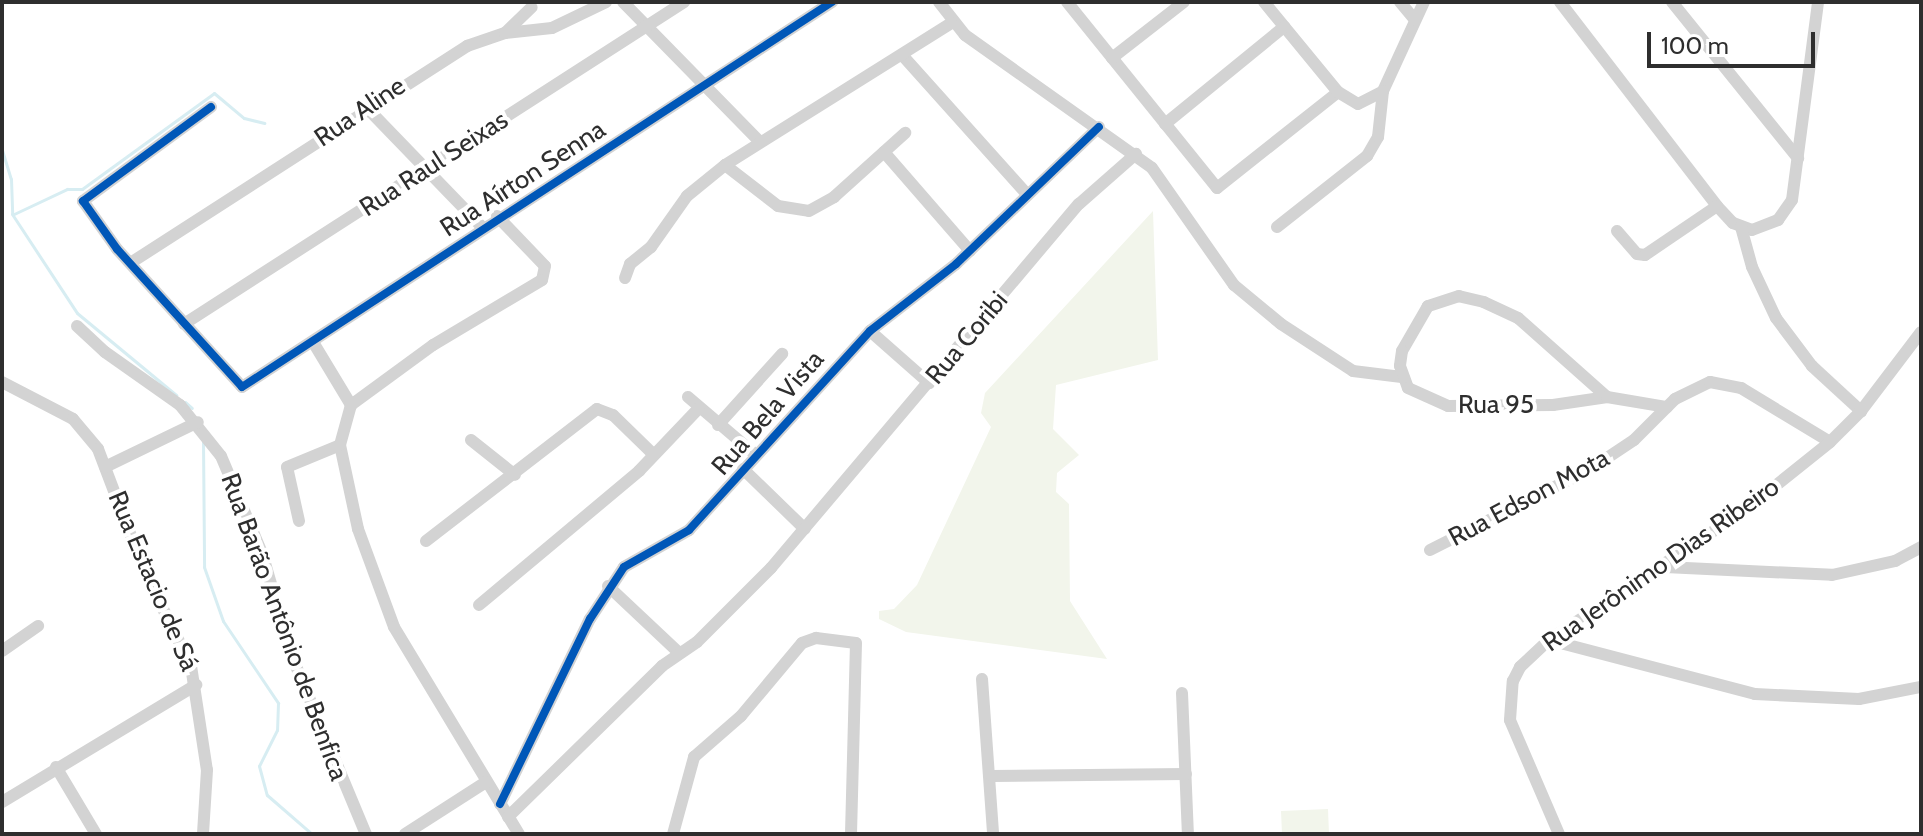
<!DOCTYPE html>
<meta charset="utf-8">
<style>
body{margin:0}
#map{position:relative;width:1923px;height:836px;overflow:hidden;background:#fff;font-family:Cabin,sans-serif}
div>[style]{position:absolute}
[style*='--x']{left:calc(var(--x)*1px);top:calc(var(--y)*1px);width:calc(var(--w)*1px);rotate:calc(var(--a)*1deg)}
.green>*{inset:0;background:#f2f5eb}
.stream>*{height:3px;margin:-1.5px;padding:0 1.5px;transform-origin:1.5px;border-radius:1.5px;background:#d7edf2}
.minor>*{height:12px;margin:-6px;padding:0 6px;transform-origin:6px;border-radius:6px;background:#d3d3d3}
.cycleway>*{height:8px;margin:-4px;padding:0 4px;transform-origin:4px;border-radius:4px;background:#0057b8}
span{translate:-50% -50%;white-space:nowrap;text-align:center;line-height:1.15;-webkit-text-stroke:8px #fff;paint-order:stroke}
.street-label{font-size:26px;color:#2e2e2e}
.frame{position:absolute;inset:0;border:4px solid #2e2e2e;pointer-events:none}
.scale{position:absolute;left:1647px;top:32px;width:168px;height:36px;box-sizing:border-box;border:4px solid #2e2e2e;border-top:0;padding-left:10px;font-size:24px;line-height:28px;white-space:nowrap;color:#2e2e2e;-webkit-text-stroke:6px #fff;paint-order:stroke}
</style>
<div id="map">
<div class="green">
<div style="clip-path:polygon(1153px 211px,1158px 360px,1056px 385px,1053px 429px,1079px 455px,1057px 473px,1056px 492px,1069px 504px,1070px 601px,1107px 659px,906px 632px,879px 619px,879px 611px,894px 609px,917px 585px,991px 427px,981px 413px,985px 393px)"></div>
<div style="clip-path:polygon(1328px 809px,1329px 834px,1282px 834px,1281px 811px)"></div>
</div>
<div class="stream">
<div style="--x:2;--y:150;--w:30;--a:73"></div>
<div style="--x:11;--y:179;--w:35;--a:88"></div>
<div style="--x:12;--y:214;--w:118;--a:56.7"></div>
<div style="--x:77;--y:313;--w:129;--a:39.6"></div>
<div style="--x:14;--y:214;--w:59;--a:-25.3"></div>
<div style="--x:67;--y:189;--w:15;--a:0"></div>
<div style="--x:82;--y:189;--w:163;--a:-36"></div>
<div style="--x:214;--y:93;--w:39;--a:40"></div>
<div style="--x:244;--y:118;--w:21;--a:14"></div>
<div style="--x:185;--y:402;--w:9;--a:41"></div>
<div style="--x:203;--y:441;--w:126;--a:89.5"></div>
<div style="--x:204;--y:567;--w:57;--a:70.6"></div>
<div style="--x:223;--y:621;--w:99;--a:56.1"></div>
<div style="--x:278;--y:703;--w:27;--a:92"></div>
<div style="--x:277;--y:730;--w:40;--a:116.6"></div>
<div style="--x:259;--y:766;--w:30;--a:75"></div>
<div style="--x:267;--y:795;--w:60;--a:40.9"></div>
</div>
<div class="minor">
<div style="--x:623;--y:2;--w:196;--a:45.6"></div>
<div style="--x:939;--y:2;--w:42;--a:51.8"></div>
<div style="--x:965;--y:35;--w:229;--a:35.4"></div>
<div style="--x:1152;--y:168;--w:143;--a:55"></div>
<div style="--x:1234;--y:285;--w:61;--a:39.7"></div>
<div style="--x:1281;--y:324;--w:86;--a:33.1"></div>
<div style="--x:1353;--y:371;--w:49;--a:7"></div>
<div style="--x:1067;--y:2;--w:239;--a:51.1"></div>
<div style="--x:1217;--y:188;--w:154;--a:-38.4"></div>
<div style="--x:1264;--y:2;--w:117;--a:50.6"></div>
<div style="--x:1338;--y:92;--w:23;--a:31"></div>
<div style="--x:1358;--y:104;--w:28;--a:-27"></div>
<div style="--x:1383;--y:91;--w:98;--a:-65.3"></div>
<div style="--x:1400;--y:2;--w:23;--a:50"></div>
<div style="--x:1560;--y:2;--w:257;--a:52.4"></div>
<div style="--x:1717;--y:206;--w:23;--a:47"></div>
<div style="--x:1733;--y:223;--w:20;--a:20"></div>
<div style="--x:1752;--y:230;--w:28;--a:-21"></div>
<div style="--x:1778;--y:220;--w:24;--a:-55"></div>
<div style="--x:1792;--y:200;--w:200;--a:-82.5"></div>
<div style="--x:1672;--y:2;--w:201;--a:51.1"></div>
<div style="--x:505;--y:33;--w:37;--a:-44"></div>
<div style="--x:903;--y:56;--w:184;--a:48.1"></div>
<div style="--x:1112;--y:58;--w:91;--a:-37.9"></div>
<div style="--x:211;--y:107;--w:159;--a:143.7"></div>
<div style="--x:83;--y:201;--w:59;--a:54.7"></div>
<div style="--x:117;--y:249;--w:186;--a:47.8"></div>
<div style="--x:242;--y:387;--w:705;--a:-33.13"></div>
<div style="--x:367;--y:108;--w:165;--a:46"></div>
<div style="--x:1165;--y:124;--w:154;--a:-39.2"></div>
<div style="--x:884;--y:152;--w:131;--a:49"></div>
<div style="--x:725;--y:165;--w:67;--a:37.7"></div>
<div style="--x:778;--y:206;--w:31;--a:9"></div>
<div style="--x:809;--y:211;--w:29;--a:-29"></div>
<div style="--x:834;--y:197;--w:96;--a:-42"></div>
<div style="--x:497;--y:216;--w:69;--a:46.2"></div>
<div style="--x:545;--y:266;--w:14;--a:102"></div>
<div style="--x:542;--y:280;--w:127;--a:149.2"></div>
<div style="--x:433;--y:345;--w:102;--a:143.8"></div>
<div style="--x:351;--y:405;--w:41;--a:105.4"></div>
<div style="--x:340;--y:445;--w:86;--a:77.9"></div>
<div style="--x:358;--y:529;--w:104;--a:69.8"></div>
<div style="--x:394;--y:627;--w:242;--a:58.9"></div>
<div style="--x:1277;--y:227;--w:115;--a:-38.3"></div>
<div style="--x:1367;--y:156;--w:22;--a:-60"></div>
<div style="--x:1378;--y:137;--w:46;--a:-83.8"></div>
<div style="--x:1741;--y:227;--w:41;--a:74.6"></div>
<div style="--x:1752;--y:267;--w:56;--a:64.8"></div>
<div style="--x:1776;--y:318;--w:60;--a:53.1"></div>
<div style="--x:1812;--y:366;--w:67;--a:42.6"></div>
<div style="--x:1617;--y:231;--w:30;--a:49"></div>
<div style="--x:1637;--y:254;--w:8;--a:7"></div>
<div style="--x:1645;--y:255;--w:87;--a:-34.2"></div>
<div style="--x:132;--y:262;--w:399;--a:-32.8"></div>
<div style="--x:467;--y:46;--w:40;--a:-18.9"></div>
<div style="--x:505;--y:33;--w:47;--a:-6.1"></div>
<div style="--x:552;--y:28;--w:60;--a:-25.7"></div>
<div style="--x:625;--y:278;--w:15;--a:-70"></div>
<div style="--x:630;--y:264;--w:27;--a:-39"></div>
<div style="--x:651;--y:247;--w:62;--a:-54.8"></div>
<div style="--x:687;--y:196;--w:49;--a:-39.2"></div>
<div style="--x:725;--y:165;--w:267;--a:-32.1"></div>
<div style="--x:184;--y:324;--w:595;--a:-32.78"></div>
<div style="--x:77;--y:326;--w:38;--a:43"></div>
<div style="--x:105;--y:352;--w:92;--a:35.2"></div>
<div style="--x:180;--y:405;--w:65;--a:51.2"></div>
<div style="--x:221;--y:456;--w:105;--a:67.1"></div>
<div style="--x:262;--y:553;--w:110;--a:73.7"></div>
<div style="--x:293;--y:659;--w:190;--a:67.4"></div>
<div style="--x:870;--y:331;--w:79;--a:41.4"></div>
<div style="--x:313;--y:342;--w:74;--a:58.9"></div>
<div style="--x:2;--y:382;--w:80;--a:27.5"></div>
<div style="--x:73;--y:419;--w:39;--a:50"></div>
<div style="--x:98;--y:449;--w:129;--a:69.2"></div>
<div style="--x:144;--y:570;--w:107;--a:63.9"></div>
<div style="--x:191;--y:666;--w:105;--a:81.3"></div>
<div style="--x:207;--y:770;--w:64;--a:93.6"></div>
<div style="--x:688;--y:397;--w:89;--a:40.5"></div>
<div style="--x:1607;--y:397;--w:119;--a:-138.4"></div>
<div style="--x:1518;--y:318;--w:38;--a:-155"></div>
<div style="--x:1484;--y:302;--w:26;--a:-167"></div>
<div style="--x:1459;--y:296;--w:33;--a:162"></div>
<div style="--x:1428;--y:306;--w:52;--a:120"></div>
<div style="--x:1402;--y:351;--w:15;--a:98"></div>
<div style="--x:1400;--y:366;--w:23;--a:70"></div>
<div style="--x:1408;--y:388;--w:44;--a:24.2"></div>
<div style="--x:1448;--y:406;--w:105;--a:-0.5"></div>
<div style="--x:1553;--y:405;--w:55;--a:-8.4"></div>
<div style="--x:1607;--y:397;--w:61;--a:9.5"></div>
<div style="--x:718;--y:425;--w:96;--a:-48"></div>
<div style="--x:471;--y:440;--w:56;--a:38.5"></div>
<div style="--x:105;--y:467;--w:103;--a:-25.8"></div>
<div style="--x:743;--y:469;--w:86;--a:44.1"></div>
<div style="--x:299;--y:521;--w:55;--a:-102.5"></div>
<div style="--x:287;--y:467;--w:57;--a:-22.5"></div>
<div style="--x:426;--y:541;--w:216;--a:-37.7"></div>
<div style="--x:597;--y:409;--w:17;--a:21"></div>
<div style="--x:613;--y:415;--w:57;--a:44.3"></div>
<div style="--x:1430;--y:550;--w:182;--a:-26.8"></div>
<div style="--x:1592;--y:468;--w:50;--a:-33.7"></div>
<div style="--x:1634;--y:440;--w:58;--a:-45"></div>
<div style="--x:1675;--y:399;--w:39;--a:-26"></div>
<div style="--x:1710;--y:382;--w:32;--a:11"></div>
<div style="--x:1741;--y:388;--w:104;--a:31.2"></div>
<div style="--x:1665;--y:567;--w:167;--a:2.7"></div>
<div style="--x:1832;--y:575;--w:65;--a:-12.5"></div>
<div style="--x:1895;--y:561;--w:30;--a:-28"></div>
<div style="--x:608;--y:586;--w:98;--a:43.3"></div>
<div style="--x:479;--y:605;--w:209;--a:-39.9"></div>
<div style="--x:639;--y:471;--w:87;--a:-46.4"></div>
<div style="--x:1549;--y:640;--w:213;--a:14.7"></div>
<div style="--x:1755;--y:694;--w:104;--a:2.8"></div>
<div style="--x:1859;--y:699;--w:63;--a:-11"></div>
<div style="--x:2;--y:651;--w:44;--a:-34.8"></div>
<div style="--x:982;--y:679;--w:155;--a:85.9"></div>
<div style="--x:1182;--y:693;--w:141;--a:87.6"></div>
<div style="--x:56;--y:767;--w:78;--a:59.2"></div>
<div style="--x:992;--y:776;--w:194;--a:-0.6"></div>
<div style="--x:2;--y:802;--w:227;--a:-31.1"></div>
<div style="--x:500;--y:804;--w:206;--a:-64.1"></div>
<div style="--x:590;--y:619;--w:62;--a:-56.8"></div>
<div style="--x:624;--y:567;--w:75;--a:-29.6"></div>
<div style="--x:689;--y:530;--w:269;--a:-47.7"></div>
<div style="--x:870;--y:331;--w:109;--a:-37.9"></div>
<div style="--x:956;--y:264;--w:198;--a:-43.8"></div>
<div style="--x:508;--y:817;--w:216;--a:-44.4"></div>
<div style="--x:662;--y:666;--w:42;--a:-34.4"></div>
<div style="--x:697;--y:642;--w:105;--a:-45"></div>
<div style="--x:771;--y:568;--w:477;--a:-49.8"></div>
<div style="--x:1079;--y:204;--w:76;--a:-41.3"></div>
<div style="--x:405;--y:834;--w:96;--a:-32.7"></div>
<div style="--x:673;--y:834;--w:80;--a:-74.7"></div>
<div style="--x:694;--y:757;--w:62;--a:-41.1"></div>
<div style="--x:741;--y:716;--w:95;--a:-50.1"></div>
<div style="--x:802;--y:643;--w:15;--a:-20"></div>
<div style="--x:816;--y:638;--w:40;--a:7.1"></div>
<div style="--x:856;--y:643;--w:191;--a:91.5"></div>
<div style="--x:1559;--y:834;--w:124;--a:-113.3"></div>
<div style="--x:1510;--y:720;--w:39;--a:-86"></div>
<div style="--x:1513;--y:681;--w:16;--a:-63"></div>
<div style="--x:1520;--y:667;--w:40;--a:-43"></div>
<div style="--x:1549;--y:640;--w:234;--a:-33.5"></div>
<div style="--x:1744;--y:511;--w:110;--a:-38.7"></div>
<div style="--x:1830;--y:442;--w:44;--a:-45"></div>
<div style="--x:1861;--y:411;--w:99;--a:-52.8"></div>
</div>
<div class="cycleway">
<div style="--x:211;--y:107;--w:159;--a:143.7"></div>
<div style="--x:83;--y:201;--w:59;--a:54.7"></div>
<div style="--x:117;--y:249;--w:186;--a:47.8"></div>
<div style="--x:242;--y:387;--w:705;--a:-33.13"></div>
<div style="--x:500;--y:804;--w:206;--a:-64.1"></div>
<div style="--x:590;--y:619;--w:62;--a:-56.8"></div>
<div style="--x:624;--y:567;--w:75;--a:-29.6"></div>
<div style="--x:689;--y:530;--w:269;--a:-47.7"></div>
<div style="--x:870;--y:331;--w:109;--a:-37.9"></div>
<div style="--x:956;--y:264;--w:198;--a:-43.8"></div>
</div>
<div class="street-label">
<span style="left:360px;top:112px;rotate:-34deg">Rua Aline</span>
<span style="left:434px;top:164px;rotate:-33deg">Rua Raul Seixas</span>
<span style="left:523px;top:179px;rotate:-33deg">Rua Aírton Senna</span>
<span style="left:967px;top:338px;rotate:-50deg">Rua Coribi</span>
<span style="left:1496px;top:405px">Rua 95</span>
<span style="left:768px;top:413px;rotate:-49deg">Rua Bela Vista</span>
<span style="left:1529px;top:498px;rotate:-28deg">Rua Edson Mota</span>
<span style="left:1661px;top:565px;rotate:-35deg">Rua Jerônimo Dias Ribeiro</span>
<span style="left:153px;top:581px;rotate:67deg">Rua Estacio de Sá</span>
<span style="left:284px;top:627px;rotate:70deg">Rua Barão Antônio de Benfica</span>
</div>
<div class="frame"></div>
<div class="scale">100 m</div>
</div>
